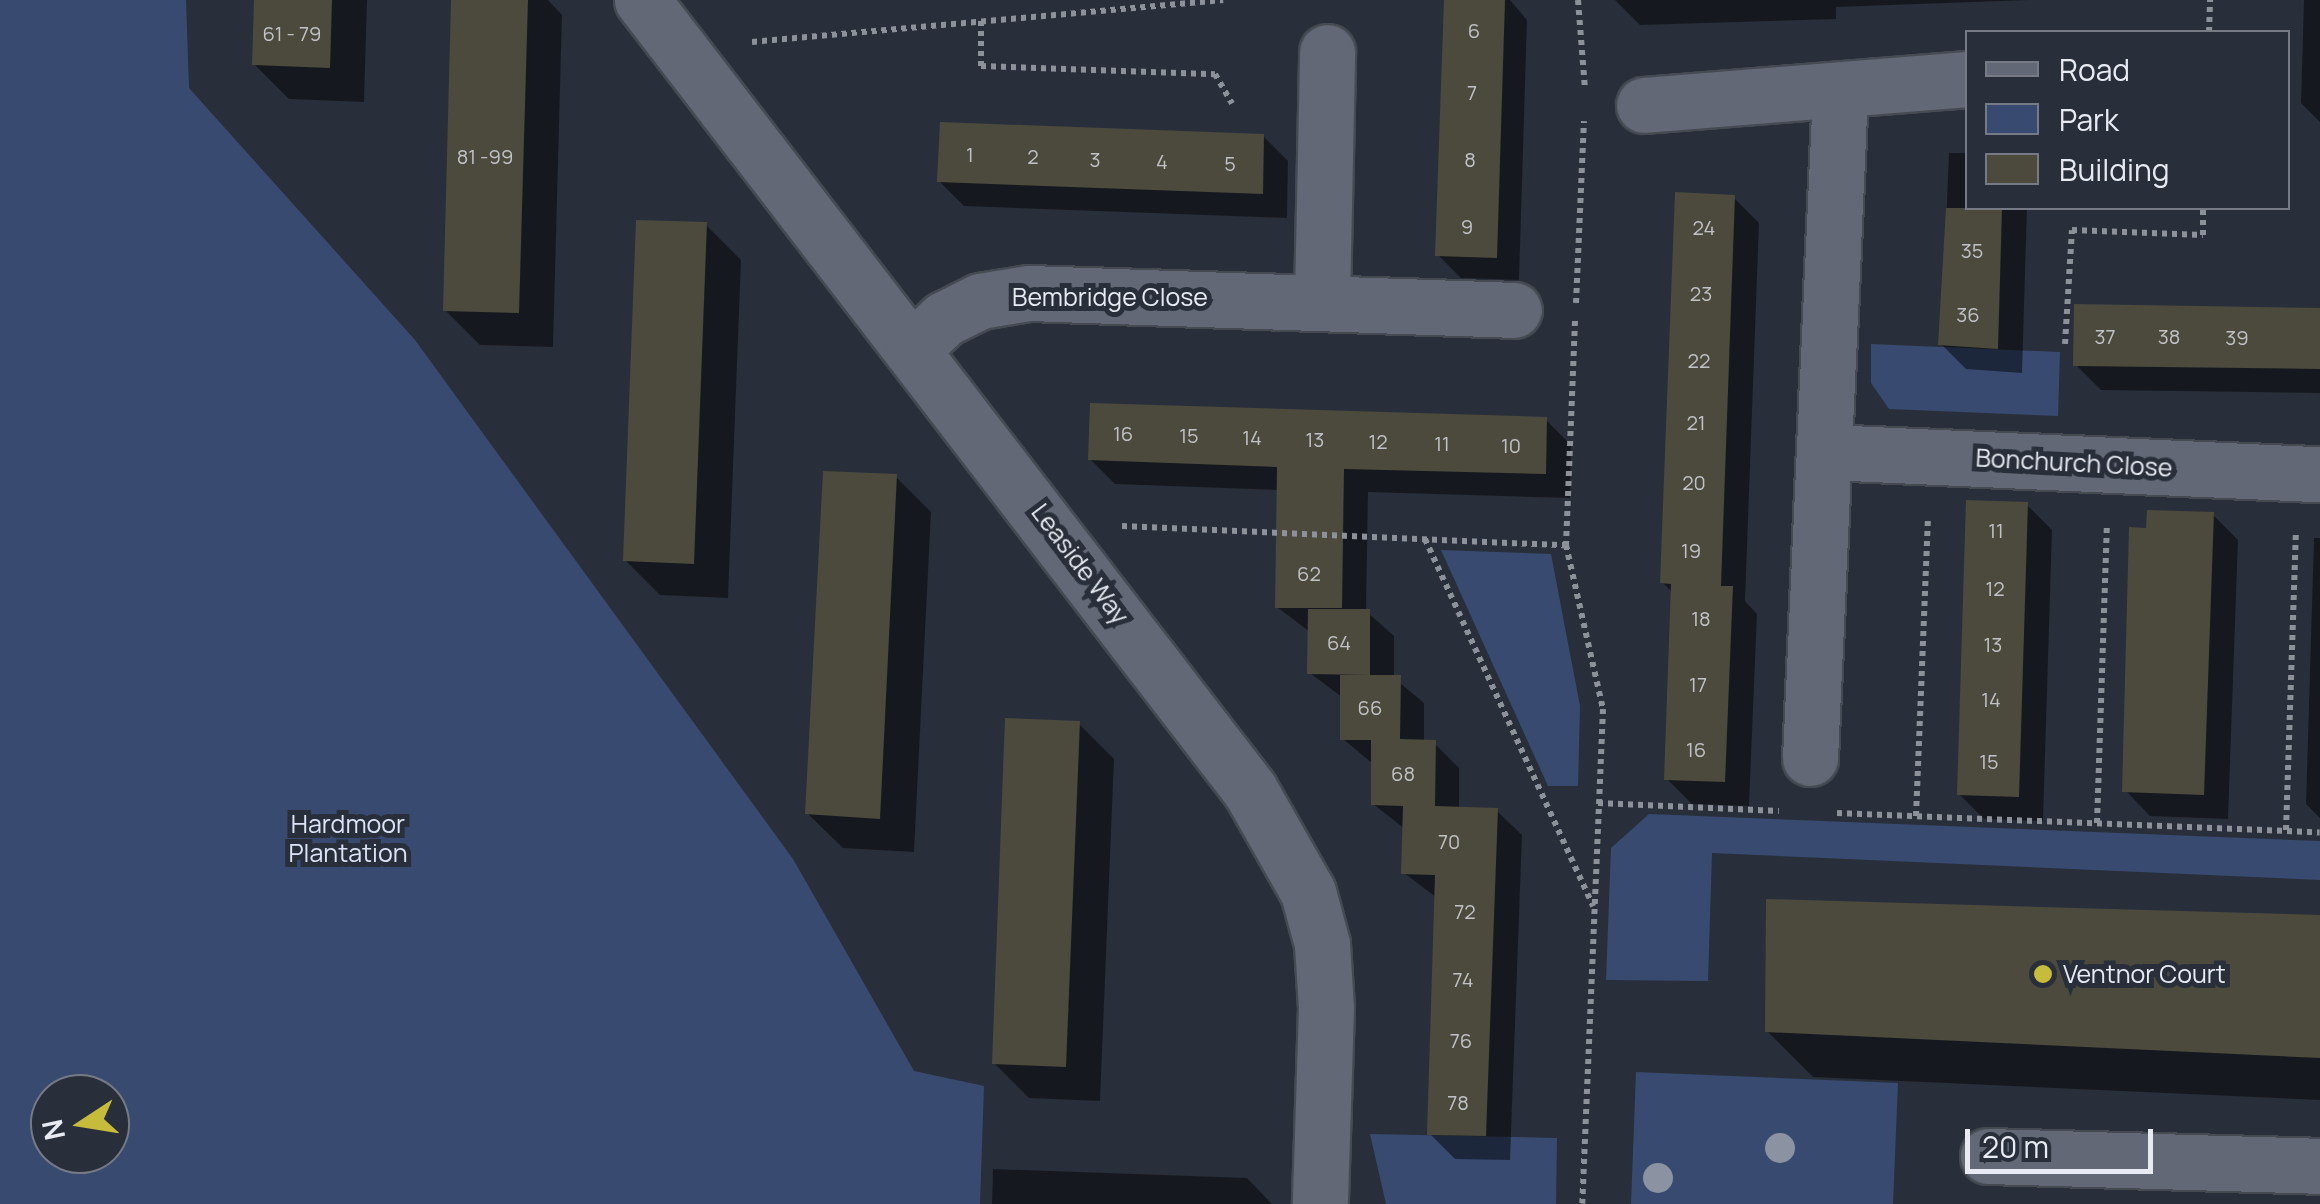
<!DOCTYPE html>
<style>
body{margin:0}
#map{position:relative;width:2320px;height:1204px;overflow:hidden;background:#292f3a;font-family:Manrope,sans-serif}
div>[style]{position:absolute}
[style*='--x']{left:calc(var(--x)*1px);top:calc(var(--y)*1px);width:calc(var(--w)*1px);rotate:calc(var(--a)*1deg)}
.green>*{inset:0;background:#384a70}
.shadow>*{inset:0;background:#0007}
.building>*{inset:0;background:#4b4a3d}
.path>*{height:6px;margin-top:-3px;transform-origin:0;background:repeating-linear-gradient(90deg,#8c919a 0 5px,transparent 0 10px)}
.roads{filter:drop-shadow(2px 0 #454a53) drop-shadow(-2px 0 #454a53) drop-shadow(0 2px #454a53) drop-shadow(0 -2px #454a53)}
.minor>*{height:55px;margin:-27.5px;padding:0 27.5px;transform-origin:27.5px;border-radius:27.5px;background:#626875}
.trees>*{width:30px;height:30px;margin:-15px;border-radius:50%;background:#8b93a2}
.dots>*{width:28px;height:28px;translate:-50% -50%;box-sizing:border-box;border:5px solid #292f3a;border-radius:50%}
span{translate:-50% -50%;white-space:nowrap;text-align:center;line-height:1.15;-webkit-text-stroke:10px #292f3a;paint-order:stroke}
.number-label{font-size:20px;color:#c0c2c5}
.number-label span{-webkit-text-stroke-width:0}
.street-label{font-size:25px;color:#e7eaf2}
.park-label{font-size:25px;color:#dbe4f7}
.poi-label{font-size:25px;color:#e7eaf2}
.left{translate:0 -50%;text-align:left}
.legend{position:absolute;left:1965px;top:30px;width:325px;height:180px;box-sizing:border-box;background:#292f3a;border:2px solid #757a84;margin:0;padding:12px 18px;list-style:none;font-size:30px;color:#e7eaf2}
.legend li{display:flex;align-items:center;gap:20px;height:50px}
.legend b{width:50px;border:2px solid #757a84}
.north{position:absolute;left:30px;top:1074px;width:100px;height:100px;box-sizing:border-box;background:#292f3a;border:2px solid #757a84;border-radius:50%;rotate:258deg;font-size:28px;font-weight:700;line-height:40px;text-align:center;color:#e7eaf2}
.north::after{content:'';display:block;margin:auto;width:35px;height:45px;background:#c7bb3c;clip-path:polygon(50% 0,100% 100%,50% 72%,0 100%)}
.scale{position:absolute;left:1965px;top:1129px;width:188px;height:45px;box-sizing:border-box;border:5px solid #e7eaf2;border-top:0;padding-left:12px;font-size:30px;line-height:35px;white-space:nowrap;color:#e7eaf2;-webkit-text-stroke:8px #292f3a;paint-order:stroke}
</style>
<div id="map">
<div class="green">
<div style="clip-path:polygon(evenodd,0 0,186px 0,189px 88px,415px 340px,793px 859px,914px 1071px,984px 1086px,980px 1204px,0 1204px,0 0,50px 1094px,110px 1094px,110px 1154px,50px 1154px,50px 1094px)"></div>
<div style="clip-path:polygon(1871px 344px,2060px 352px,2058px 416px,1889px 409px,1871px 383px)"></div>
<div style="clip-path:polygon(1441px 550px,1551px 554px,1580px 706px,1578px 786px,1548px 786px)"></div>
<div style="clip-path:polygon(1649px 814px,2320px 841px,2320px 880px,1712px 853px,1708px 981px,1606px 980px,1611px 848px)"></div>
<div style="clip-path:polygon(1636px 1072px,1898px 1083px,1893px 1204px,1631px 1204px)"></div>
<div style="clip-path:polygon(1370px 1134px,1557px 1138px,1556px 1204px,1386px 1204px)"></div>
</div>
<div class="shadow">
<div style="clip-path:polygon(256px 0,367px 0,364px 102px,289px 99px,254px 64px)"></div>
<div style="clip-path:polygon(454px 0,548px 0,562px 15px,553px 347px,480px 345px,445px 310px)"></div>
<div style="clip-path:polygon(1446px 0,1510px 0,1527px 20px,1519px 280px,1461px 278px,1438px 255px)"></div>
<div style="clip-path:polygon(1615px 0,2029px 0,1836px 7px,1836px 19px,1640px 25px)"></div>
<div style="clip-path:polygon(2304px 0,2320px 0,2320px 122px,2301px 103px)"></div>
<div style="clip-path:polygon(1263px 136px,1288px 161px,1287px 218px,964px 206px,939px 181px)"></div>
<div style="clip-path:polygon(1949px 153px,1968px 153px,1968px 208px,2027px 208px,2022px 373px,1966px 369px,1941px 344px)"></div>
<div style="clip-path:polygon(1734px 198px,1759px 223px,1745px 601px,1757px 614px,1749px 806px,1692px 804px,1667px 779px,1674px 594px,1662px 582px)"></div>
<div style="clip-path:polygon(706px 225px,741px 260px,728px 598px,660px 595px,625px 560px)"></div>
<div style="clip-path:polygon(2320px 310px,2320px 393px,2101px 390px,2076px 365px)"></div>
<div style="clip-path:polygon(1546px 420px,1571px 445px,1570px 498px,1368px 492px,1366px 611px,1394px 636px,1394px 678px,1424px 703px,1424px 742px,1434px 743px,1459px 768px,1459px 809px,1496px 810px,1522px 835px,1510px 1160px,1455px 1159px,1430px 1134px,1437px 898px,1404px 873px,1405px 829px,1373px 804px,1373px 764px,1343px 739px,1343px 698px,1310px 673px,1310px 632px,1277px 607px,1279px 490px,1115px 484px,1090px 459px)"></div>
<div style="clip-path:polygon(896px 477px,931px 512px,914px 852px,843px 848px,808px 814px)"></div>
<div style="clip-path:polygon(2027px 505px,2052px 530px,2043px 821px,1984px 819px,1959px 794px)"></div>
<div style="clip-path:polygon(2213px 515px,2238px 540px,2228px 819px,2150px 816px,2125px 790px,2148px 531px)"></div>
<div style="clip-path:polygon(2314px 538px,2320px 538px,2320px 818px,2306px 804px)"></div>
<div style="clip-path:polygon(1079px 724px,1114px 759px,1100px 1101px,1029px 1098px,994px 1063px)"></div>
<div style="clip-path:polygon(2320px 917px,2320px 1100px,1813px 1077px,1767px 1031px)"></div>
<div style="clip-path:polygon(993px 1169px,1247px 1178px,1272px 1204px,992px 1204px)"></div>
</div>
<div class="building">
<div style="clip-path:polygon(254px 0,332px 0,330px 68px,252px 65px)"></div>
<div style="clip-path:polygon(451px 0,528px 0,519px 313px,443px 311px)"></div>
<div style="clip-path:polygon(1444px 0,1505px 0,1497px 258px,1435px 256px)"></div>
<div style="clip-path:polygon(940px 122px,1264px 134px,1263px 194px,937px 182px)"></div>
<div style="clip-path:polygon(1675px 192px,1735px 195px,1721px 586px,1733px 586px,1725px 782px,1664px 780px,1671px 584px,1660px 583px)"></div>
<div style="clip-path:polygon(1946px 208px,2002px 208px,1998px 349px,1938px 345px)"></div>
<div style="clip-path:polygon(636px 220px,707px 222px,694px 564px,623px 561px)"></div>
<div style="clip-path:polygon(2074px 304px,2320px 308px,2320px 369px,2073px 366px)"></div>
<div style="clip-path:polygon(1090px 403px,1547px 417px,1546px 474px,1344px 469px,1342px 608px,1275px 608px,1277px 467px,1088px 460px)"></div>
<div style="clip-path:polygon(823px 471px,897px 474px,880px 819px,805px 814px)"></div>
<div style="clip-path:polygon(1966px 500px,2028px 502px,2019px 797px,1957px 795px)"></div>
<div style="clip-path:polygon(2147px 510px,2214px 512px,2204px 795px,2122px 792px,2129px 527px,2146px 528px)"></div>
<div style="clip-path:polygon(1308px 609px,1370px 609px,1370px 675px,1307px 674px)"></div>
<div style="clip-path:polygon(1340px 675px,1401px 675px,1400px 739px,1436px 740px,1435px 806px,1498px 808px,1486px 1136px,1427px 1135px,1435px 875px,1401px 874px,1403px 806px,1371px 805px,1371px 740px,1340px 740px)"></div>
<div style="clip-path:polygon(1005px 718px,1080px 721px,1066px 1067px,992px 1064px)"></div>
<div style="clip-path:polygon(1766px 899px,2320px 915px,2320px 1058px,1765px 1032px)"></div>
</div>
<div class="path">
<div style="--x:1578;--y:0;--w:88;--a:85.5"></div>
<div style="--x:981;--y:21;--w:45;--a:90"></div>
<div style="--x:981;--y:66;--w:234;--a:2"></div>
<div style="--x:1215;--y:74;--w:34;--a:60"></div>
<div style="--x:2209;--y:32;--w:32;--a:-88"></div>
<div style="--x:752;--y:42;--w:473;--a:-5.1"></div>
<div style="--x:1576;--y:303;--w:182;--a:-87.5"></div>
<div style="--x:1575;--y:321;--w:224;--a:92.3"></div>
<div style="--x:1566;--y:545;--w:168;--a:77.3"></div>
<div style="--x:1603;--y:709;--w:495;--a:92.4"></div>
<div style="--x:2065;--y:344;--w:114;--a:-86.5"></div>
<div style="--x:2072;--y:230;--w:131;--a:2.2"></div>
<div style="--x:2203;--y:235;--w:27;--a:-90"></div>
<div style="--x:1122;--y:526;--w:444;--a:2.5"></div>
<div style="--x:1425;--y:539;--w:404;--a:65.4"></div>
<div style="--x:1598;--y:803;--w:181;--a:2.5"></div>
<div style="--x:1837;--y:813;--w:483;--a:2.3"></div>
<div style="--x:1916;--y:816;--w:298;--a:-87.7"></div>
<div style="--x:2097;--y:823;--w:299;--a:-88.1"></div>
<div style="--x:2286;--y:830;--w:298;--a:-88.1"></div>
</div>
<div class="roads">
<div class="minor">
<div style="--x:642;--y:0;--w:997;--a:52.42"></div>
<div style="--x:1250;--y:790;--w:117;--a:60.4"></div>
<div style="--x:1308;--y:892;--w:54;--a:74.9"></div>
<div style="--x:1322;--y:944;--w:64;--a:86.4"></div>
<div style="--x:1326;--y:1008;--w:196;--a:91.8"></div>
<div style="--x:1644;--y:105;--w:325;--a:-4.6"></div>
<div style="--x:1322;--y:299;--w:247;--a:-88.8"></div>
<div style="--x:914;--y:347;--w:41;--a:-43"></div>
<div style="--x:944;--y:319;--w:40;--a:-26.6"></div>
<div style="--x:980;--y:301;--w:50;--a:-9.3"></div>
<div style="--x:1029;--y:293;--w:485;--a:2"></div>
<div style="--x:1828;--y:452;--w:492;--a:2.6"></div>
<div style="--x:1810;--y:758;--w:667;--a:-87.42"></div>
<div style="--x:1988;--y:1156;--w:332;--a:1.7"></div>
</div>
</div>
<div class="trees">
<div style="left:1780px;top:1148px"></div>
<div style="left:1658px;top:1178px"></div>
</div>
<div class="dots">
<div style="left:2043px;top:974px;background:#c7bb3c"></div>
</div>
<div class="number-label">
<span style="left:1474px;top:30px">6</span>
<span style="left:292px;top:33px">61 - 79</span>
<span style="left:1472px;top:92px">7</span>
<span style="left:970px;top:154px">1</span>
<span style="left:485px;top:156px">81 -99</span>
<span style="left:1033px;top:156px">2</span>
<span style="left:1095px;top:159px">3</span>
<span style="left:1470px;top:159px">8</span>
<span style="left:1162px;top:161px">4</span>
<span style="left:1230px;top:163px">5</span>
<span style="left:1467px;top:226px">9</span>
<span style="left:1704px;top:227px">24</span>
<span style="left:1972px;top:250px">35</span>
<span style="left:1701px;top:293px">23</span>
<span style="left:1968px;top:314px">36</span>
<span style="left:2105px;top:336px">37</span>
<span style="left:2169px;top:336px">38</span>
<span style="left:2237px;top:337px">39</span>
<span style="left:1699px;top:360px">22</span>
<span style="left:1696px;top:422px">21</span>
<span style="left:1123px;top:433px">16</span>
<span style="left:1189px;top:435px">15</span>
<span style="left:1252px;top:437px">14</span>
<span style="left:1315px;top:439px">13</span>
<span style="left:1378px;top:441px">12</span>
<span style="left:1442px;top:443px">11</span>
<span style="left:1511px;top:445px">10</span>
<span style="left:1694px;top:482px">20</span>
<span style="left:1996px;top:530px">11</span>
<span style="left:1691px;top:550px">19</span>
<span style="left:1309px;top:573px">62</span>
<span style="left:1995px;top:588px">12</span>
<span style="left:1701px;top:618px">18</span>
<span style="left:1339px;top:642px">64</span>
<span style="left:1993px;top:644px">13</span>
<span style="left:1698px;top:684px">17</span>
<span style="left:1991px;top:699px">14</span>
<span style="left:1370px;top:707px">66</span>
<span style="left:1696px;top:749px">16</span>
<span style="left:1989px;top:761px">15</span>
<span style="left:1403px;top:773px">68</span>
<span style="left:1449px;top:841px">70</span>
<span style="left:1465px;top:911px">72</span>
<span style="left:1463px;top:979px">74</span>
<span style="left:1461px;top:1040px">76</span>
<span style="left:1458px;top:1102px">78</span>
</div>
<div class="street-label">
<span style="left:1110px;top:297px">Bembridge Close</span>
<span style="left:2074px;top:463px;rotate:3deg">Bonchurch Close</span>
<span style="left:1080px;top:564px;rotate:53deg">Leaside Way</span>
</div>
<div class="park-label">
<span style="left:348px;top:839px">Hardmoor<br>Plantation</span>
</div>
<div class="poi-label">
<span class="left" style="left:2063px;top:974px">Ventnor Court</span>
</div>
<ul class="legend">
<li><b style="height:12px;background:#626875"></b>Road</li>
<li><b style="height:28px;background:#384a70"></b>Park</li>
<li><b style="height:28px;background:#4b4a3d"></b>Building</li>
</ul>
<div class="north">N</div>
<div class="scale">20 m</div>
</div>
